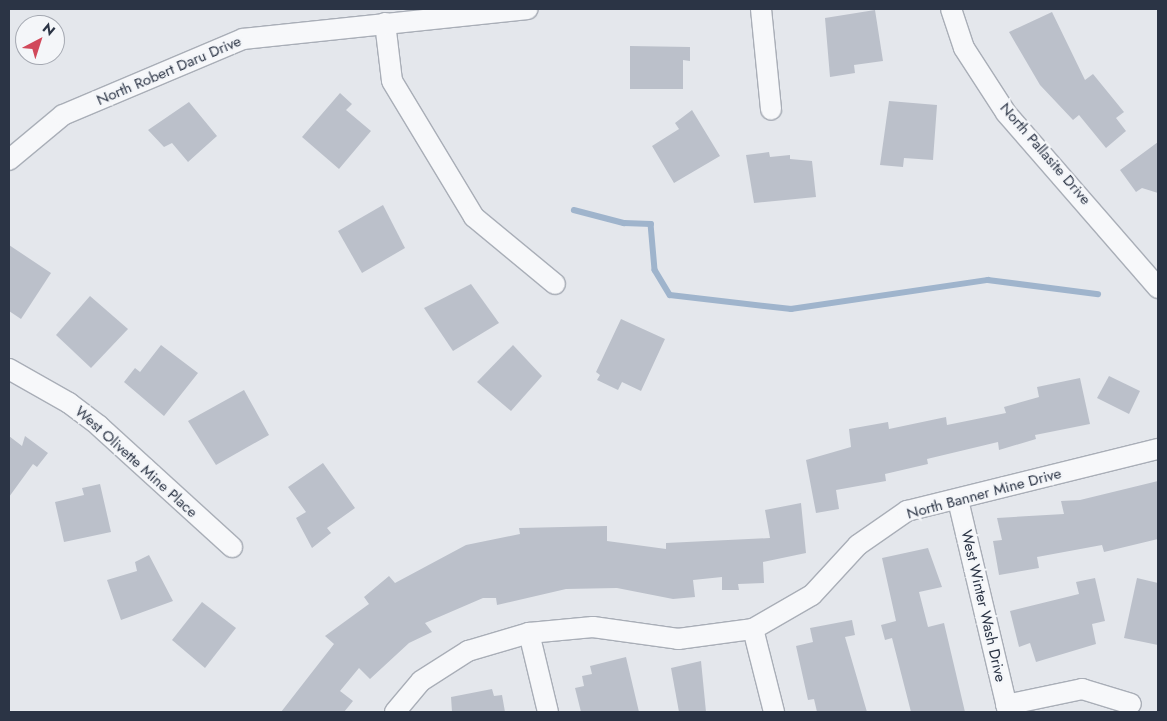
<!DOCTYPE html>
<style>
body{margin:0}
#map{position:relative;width:1167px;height:721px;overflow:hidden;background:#e4e7ec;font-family:Jost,sans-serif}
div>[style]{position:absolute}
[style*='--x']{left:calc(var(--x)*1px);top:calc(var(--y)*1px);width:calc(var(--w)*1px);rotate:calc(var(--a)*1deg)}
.stream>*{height:5.5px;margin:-2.75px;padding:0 2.75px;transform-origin:2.75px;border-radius:2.75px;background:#9fb4cc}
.building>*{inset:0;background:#bbc0ca}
.roads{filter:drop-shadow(1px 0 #a9aeb7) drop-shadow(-1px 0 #a9aeb7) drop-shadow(0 1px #a9aeb7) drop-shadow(0 -1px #a9aeb7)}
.minor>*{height:20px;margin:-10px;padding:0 10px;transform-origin:10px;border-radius:10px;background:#f7f8fa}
span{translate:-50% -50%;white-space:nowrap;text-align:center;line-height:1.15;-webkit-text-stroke:4.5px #f4f6f9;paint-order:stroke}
.street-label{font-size:15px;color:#2b3445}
.frame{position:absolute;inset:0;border:10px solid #2b3445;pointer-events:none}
.north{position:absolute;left:15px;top:15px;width:50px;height:50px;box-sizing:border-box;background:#f4f6f9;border:1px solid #a4a8b1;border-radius:50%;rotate:40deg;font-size:14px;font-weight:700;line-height:20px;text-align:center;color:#2b3445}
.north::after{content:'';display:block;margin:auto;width:18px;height:22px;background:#d1495b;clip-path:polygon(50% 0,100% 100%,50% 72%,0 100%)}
</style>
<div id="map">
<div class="stream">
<div style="--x:574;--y:210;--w:52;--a:14.6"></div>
<div style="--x:624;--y:223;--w:27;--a:2"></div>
<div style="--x:651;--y:224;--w:46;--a:85"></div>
<div style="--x:655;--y:270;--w:29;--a:59"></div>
<div style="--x:670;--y:295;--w:122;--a:6.6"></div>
<div style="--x:791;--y:309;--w:199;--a:-8.4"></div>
<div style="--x:988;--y:280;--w:111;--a:7.3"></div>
</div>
<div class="building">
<div style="clip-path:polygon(875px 10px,883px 61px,854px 65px,855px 73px,830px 77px,825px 18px)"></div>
<div style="clip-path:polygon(1052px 12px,1085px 80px,1093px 74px,1124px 112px,1116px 118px,1126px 131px,1106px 148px,1079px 115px,1073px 120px,1040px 85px,1009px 32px)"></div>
<div style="clip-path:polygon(630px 46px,690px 47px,690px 61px,683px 60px,683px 89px,630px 89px)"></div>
<div style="clip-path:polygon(340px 93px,352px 104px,346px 110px,371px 131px,339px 169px,302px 137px)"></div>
<div style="clip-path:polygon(889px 101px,937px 105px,933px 160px,904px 158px,903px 167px,880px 165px)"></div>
<div style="clip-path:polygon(189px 102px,217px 136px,188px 162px,172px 143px,164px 147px,148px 130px)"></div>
<div style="clip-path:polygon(692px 110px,720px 156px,674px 183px,652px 146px,679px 129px,675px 123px)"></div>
<div style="clip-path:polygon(1158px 142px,1158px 193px,1142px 188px,1136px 192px,1120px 170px)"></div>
<div style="clip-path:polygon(769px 152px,770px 157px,790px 155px,790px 159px,812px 161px,816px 197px,754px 203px,746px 155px)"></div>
<div style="clip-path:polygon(383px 205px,405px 248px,362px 273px,338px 231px)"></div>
<div style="clip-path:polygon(9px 245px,51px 273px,21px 319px,9px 311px)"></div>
<div style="clip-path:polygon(471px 284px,499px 323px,453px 351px,424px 308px)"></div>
<div style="clip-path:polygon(90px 296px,128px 329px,91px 368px,56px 335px)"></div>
<div style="clip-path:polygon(621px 319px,665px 339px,641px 391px,622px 382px,618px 390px,597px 380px,600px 375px,596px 372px)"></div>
<div style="clip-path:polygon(161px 345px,198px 373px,164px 416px,124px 382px,135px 368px,140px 372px)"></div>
<div style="clip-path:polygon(513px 345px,542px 376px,511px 411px,477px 382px)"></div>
<div style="clip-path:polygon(1109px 376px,1140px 391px,1129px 414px,1097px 398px)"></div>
<div style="clip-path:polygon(1080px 378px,1090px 424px,1035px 435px,1036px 439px,999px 450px,998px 442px,927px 459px,928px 464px,885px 474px,886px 481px,836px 490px,839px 509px,816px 513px,806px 460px,851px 447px,849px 429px,888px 422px,889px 429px,946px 417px,947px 425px,1006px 413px,1004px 407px,1039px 397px,1037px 387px)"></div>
<div style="clip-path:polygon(244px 390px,269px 435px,216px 465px,188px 421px)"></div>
<div style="clip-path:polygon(9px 436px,22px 446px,25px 436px,48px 453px,37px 467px,33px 464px,9px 497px)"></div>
<div style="clip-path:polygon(323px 463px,355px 508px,327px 528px,331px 533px,312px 548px,296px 518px,306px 512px,288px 487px)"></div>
<div style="clip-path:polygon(1158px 481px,1158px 539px,1104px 552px,1102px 545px,1037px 557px,1039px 568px,999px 575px,993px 541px,1002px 540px,997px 518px,1064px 514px,1061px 501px,1080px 500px)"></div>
<div style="clip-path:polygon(100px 484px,111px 532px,64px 542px,55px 502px,84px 495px,82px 488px)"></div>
<div style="clip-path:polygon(801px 503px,806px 553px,763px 562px,764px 583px,738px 584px,739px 590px,722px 590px,722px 577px,693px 580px,695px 597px,673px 599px,617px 588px,566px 589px,497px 605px,496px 598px,483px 598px,425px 623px,432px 632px,409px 643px,370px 679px,359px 668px,340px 691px,353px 701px,344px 712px,281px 712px,334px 644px,325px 636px,369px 604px,364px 597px,389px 576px,395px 583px,466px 545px,520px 534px,519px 528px,607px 526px,607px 541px,666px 549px,666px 543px,770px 538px,765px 510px)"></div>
<div style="clip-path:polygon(928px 548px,942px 587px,919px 592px,928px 627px,944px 623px,965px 712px,911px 712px,892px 638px,885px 640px,881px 625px,896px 621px,882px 558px)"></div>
<div style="clip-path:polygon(149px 555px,173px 601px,121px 620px,107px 580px,137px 571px,135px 562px)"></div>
<div style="clip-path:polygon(1095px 578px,1105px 621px,1092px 624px,1096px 644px,1036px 662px,1030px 643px,1019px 647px,1010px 611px,1079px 594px,1076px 582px)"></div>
<div style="clip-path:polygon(1137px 578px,1158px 583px,1158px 645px,1124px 638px)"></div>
<div style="clip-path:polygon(202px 602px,236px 628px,205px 668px,172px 640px)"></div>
<div style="clip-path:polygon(852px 620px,855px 635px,845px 637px,867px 712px,817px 712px,814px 699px,808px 700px,796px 646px,813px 642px,810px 628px)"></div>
<div style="clip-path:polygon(626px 657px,639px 712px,581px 712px,575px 688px,584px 686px,582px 676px,592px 674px,590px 666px)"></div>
<div style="clip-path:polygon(701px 661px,706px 712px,679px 712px,671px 668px)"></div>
<div style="clip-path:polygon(492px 689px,494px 696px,502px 695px,505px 712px,452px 712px,451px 697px)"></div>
</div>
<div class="roads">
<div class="minor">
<div style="--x:761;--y:9;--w:101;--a:84.3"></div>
<div style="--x:951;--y:9;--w:41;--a:71.6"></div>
<div style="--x:964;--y:48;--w:77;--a:57.1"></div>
<div style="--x:1006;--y:113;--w:232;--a:49"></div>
<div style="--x:385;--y:23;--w:58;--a:83.1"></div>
<div style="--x:392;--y:81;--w:159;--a:58.9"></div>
<div style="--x:474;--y:217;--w:105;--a:39.6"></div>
<div style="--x:9;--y:160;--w:70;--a:-39.8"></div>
<div style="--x:63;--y:115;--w:195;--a:-22.9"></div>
<div style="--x:243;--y:39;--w:286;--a:-6"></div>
<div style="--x:9;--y:369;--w:69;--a:29.5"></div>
<div style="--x:69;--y:403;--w:38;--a:37"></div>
<div style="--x:99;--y:426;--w:180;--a:42.3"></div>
<div style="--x:958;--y:500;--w:218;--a:76.7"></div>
<div style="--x:753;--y:629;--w:86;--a:75.8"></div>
<div style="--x:529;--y:633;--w:81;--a:76.5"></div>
<div style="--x:1006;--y:705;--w:78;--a:-11.9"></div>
<div style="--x:1082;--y:689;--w:51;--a:17"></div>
<div style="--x:395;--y:712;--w:40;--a:-50"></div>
<div style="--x:421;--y:681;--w:56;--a:-32.6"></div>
<div style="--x:468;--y:651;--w:64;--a:-16.4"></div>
<div style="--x:529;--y:633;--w:64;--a:-5.4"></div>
<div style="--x:593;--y:627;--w:86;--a:8"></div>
<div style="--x:678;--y:639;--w:76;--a:-7.6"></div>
<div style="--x:753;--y:629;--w:68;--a:-30"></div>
<div style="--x:812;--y:595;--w:68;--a:-47.4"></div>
<div style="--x:858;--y:545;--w:60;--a:-34.8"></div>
<div style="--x:907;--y:511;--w:259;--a:-13.9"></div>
</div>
</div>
<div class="street-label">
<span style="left:169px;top:71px;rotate:-23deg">North Robert Daru Drive</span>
<span style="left:1045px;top:154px;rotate:49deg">North Pallasite Drive</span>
<span style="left:136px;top:462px;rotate:42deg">West Olivette Mine Place</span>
<span style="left:984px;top:494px;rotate:-15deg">North Banner Mine Drive</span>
<span style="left:983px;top:606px;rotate:77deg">West Winter Wash Drive</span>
</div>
<div class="frame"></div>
<div class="north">N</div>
</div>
